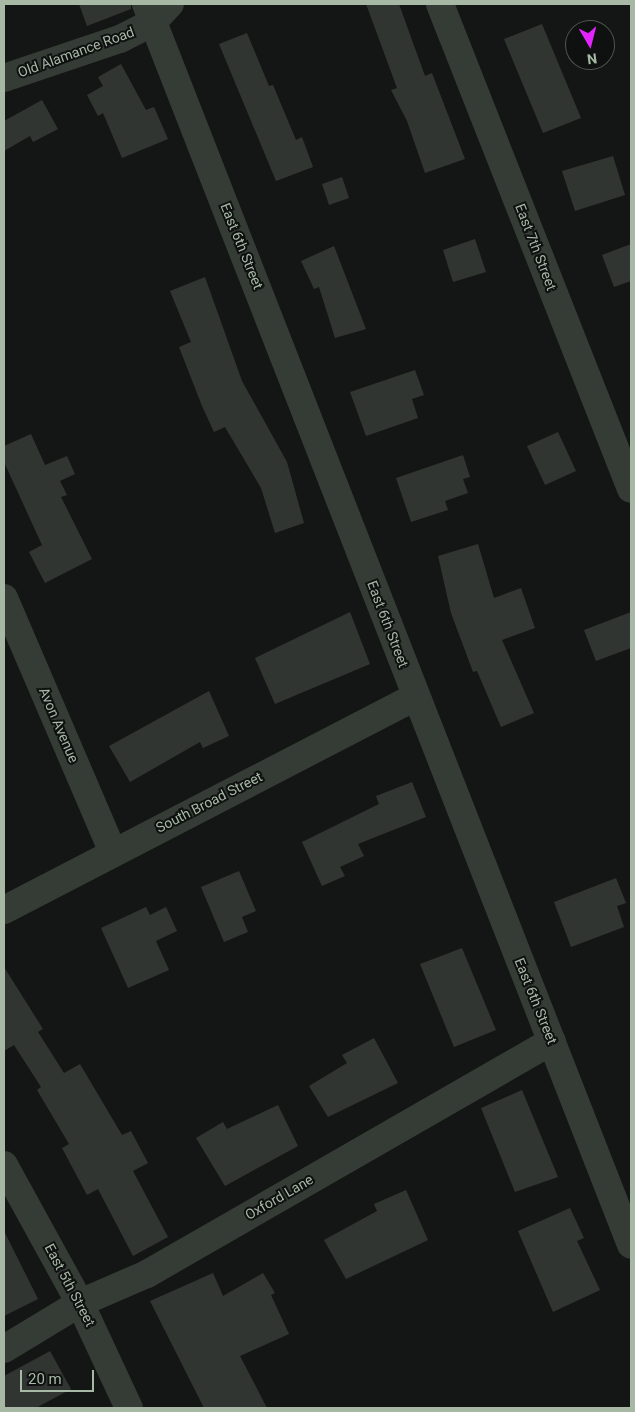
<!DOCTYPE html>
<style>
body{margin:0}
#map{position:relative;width:635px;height:1412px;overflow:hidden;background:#141615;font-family:Roboto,sans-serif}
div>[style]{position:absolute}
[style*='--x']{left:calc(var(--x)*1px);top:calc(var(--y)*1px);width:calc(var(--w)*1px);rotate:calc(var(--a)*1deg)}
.building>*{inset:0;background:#313532}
.minor>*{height:28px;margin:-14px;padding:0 14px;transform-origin:14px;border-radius:14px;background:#353c35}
span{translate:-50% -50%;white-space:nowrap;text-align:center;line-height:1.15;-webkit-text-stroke:4px #0f1110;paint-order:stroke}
.street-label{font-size:14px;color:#a7b8a5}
.frame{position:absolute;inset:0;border:5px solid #a7b8a5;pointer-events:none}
.north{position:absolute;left:565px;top:20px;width:50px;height:50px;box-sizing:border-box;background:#0f1110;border:1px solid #4c544c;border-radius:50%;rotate:172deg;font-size:14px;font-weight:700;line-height:20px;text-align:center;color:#a7b8a5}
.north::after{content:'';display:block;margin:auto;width:18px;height:22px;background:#e424ff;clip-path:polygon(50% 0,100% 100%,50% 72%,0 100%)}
.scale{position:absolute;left:20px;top:1370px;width:74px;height:22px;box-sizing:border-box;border:2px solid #a7b8a5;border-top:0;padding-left:6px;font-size:15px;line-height:18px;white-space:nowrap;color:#a7b8a5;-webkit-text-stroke:4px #0f1110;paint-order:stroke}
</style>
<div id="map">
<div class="building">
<div style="clip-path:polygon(79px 4px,131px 4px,131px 9px,87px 26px)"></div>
<div style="clip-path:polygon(366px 4px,399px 4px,425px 76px,432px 73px,465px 159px,425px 173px,407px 121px,391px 90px,397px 88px)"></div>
<div style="clip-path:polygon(542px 24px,581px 118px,543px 133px,504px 39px)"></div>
<div style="clip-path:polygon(247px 33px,269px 86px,273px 85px,296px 140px,302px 137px,313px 167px,276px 181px,219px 44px)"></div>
<div style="clip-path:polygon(121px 64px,146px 110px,154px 107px,168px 139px,122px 158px,103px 113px,98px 116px,87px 95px,103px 86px,98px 77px)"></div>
<div style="clip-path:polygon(42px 100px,58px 129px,33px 142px,30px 136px,4px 151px,4px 121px)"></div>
<div style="clip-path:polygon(613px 156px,625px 195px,575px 211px,562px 171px)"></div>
<div style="clip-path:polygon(342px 177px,349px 198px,329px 205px,322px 184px)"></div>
<div style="clip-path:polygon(475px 239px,486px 272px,453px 282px,443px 250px)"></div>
<div style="clip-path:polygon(631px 244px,631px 281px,614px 287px,602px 255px)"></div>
<div style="clip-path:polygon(334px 246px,366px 329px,335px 338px,319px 287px,314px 289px,301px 261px)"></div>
<div style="clip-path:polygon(205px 277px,242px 381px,287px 462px,304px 523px,275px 533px,261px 488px,225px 427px,214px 432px,202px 406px,179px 347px,191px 342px,170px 291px)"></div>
<div style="clip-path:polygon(415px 370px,424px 395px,412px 399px,418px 418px,366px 436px,350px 392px)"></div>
<div style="clip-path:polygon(558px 432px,576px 471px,545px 485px,527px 446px)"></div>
<div style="clip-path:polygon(31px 434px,45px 465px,67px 456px,75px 474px,60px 481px,67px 495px,61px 497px,92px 559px,45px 583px,29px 552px,42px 545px,4px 462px,4px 446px)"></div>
<div style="clip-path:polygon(463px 455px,470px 477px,463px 479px,468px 493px,445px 501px,448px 510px,411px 522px,396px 478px)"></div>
<div style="clip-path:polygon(478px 544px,494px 598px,521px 588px,535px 628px,502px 640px,534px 713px,501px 727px,477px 671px,473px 672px,451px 613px,438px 556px)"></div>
<div style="clip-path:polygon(350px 612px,370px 664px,275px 704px,255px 658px)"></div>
<div style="clip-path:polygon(631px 612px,631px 648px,596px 661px,584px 630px)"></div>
<div style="clip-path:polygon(209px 691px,229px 736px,203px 748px,200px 742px,130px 782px,109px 746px)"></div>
<div style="clip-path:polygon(412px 782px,426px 817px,358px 844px,364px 856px,340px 867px,345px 876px,322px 886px,302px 842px,379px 804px,376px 796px)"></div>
<div style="clip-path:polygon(239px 871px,256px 911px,242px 917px,248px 932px,224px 942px,201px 887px)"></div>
<div style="clip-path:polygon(616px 878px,626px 903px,617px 906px,624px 927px,571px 947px,554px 902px)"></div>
<div style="clip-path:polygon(146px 907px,150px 915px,166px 907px,177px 931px,156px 941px,169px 970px,128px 988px,101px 928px)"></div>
<div style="clip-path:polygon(462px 948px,496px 1030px,454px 1047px,420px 964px)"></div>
<div style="clip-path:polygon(4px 967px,43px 1029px,38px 1032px,64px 1073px,80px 1064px,122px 1135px,131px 1131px,148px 1163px,133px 1171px,168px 1237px,133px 1256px,98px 1189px,87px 1195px,62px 1148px,69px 1144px,37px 1090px,41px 1087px,14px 1045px,4px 1051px)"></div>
<div style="clip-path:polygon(374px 1038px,398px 1083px,328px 1117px,309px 1086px,347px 1063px,342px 1055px)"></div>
<div style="clip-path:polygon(522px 1090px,558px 1177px,515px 1192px,481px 1108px)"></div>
<div style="clip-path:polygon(278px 1105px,298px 1146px,225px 1186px,196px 1138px,223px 1122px,227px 1129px)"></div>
<div style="clip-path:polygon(406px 1190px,428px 1240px,346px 1279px,324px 1240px,377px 1211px,374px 1204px)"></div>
<div style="clip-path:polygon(570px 1208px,584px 1238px,577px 1241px,600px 1290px,553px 1312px,518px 1231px)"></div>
<div style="clip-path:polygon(4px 1231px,38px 1299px,4px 1316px)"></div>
<div style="clip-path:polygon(213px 1273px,223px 1296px,263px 1273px,275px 1293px,271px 1295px,289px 1334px,240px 1356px,267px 1408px,204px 1408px,150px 1301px)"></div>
<div style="clip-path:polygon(50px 1351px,71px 1389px,36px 1408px,4px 1408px,4px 1376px)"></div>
</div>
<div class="minor">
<div style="--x:146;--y:4;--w:1332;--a:68.65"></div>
<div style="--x:440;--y:4;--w:521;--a:68.5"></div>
<div style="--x:4;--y:78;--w:122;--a:-18.6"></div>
<div style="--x:120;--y:39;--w:37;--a:-27"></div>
<div style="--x:153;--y:22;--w:25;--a:-47"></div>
<div style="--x:4;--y:598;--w:276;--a:66.8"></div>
<div style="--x:4;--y:910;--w:464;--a:-27.4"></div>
<div style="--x:4;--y:1165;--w:158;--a:61.2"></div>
<div style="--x:80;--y:1303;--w:116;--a:65"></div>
<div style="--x:4;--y:1349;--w:89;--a:-31.2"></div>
<div style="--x:80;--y:1303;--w:73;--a:-23.4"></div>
<div style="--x:147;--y:1274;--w:467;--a:-29.9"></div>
</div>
<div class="street-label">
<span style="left:76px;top:52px;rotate:-20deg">Old Alamance Road</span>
<span style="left:242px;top:246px;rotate:68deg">East 6th Street</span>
<span style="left:536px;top:247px;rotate:69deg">East 7th Street</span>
<span style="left:388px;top:624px;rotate:69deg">East 6th Street</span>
<span style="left:59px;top:725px;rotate:67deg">Avon Avenue</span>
<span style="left:209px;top:802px;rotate:-27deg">South Broad Street</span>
<span style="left:536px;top:1001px;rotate:68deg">East 6th Street</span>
<span style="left:279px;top:1197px;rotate:-30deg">Oxford Lane</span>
<span style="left:70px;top:1285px;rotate:62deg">East 5th Street</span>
</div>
<div class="frame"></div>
<div class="north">N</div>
<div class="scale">20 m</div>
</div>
